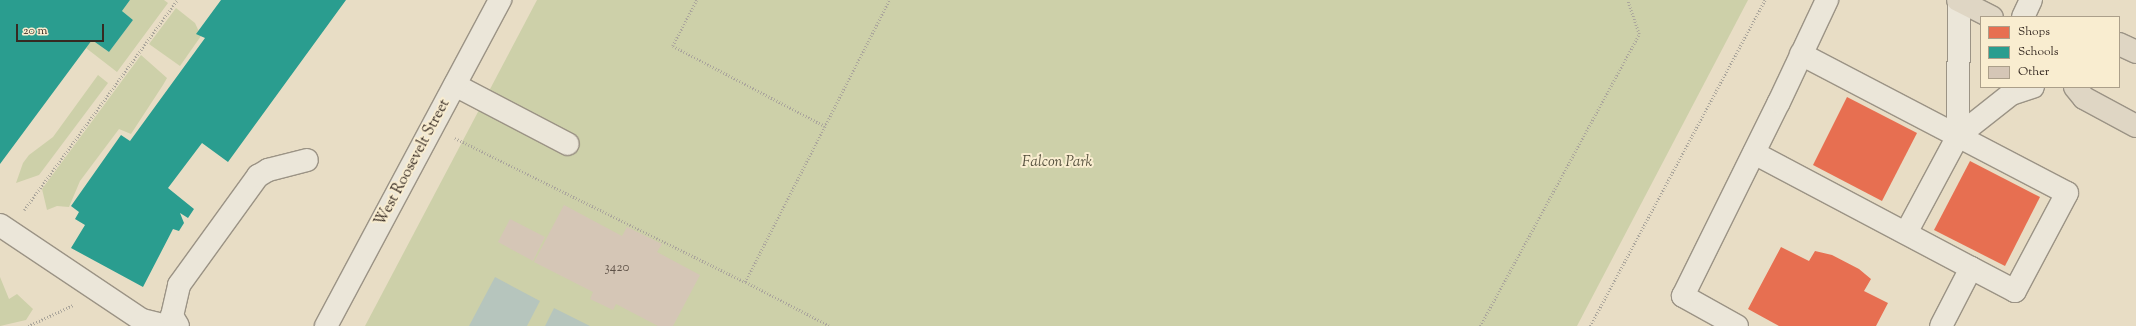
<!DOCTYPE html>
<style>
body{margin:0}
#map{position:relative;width:2136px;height:326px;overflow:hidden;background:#e8ddc5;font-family:"Sorts Mill Goudy",serif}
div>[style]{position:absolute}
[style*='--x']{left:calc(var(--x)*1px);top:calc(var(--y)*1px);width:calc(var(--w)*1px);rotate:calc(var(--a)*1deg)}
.green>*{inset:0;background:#cdd0a9}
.water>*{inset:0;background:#b6c5bd}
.shops>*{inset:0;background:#e76f51}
.schools>*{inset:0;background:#2a9d8f}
.building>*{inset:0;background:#d5c6b6}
.path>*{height:2.5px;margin-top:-1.25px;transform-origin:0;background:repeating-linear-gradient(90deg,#aba69c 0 1px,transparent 0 3px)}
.roads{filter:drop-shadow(1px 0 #9b9385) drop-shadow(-1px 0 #9b9385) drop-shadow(0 1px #9b9385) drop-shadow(0 -1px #9b9385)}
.minor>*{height:22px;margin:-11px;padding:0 11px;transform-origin:11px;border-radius:11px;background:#ebe6d9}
.major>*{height:22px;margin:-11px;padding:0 11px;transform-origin:11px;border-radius:11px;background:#dfd6c4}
span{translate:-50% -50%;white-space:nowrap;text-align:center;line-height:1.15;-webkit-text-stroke:4px #f9edd0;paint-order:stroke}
.number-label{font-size:13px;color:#5e5147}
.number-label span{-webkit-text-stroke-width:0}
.street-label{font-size:15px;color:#362a22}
.park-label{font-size:15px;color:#56513e;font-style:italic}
.legend{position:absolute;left:1980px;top:16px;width:140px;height:72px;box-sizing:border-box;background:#f9edd0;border:1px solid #ab9f8a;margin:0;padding:5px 7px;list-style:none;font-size:12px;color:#362a22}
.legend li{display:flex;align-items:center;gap:8px;height:20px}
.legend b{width:20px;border:1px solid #ab9f8a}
.scale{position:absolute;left:16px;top:24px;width:88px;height:18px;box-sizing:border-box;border:2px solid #362a22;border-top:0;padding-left:5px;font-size:12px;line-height:14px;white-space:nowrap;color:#362a22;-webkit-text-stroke:3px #f9edd0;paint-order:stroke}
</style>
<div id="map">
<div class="green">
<div style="clip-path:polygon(130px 0,164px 0,168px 3px,117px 72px,86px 48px,92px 40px,109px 52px,133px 20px,122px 11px)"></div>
<div style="clip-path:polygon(537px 0,1748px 0,1577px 326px,365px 326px)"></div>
<div style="clip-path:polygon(176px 8px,195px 23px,201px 36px,180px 66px,149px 44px)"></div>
<div style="clip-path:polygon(141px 55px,167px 78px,163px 85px,131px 134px,119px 129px,80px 181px,69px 207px,57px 206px,47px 210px,42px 189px)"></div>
<div style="clip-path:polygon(98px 75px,108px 83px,39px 175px,16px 183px,23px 163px,29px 155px,53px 137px)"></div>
<div style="clip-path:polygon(0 277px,9px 299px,17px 294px,33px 309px,26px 320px,0 326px)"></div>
</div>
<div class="water">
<div style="clip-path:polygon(495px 277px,540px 301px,527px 326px,469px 326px)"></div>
<div style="clip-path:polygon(554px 308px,590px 326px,545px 326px)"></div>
</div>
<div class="shops">
<div style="clip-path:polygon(1847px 97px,1917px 133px,1882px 201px,1813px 165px)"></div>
<div style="clip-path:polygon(1970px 161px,2040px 197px,2005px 266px,1934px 230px)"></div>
<div style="clip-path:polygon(1781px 247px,1809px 261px,1815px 251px,1832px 255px,1859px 269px,1871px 279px,1864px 291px,1888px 303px,1876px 326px,1779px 326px,1748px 309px)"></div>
</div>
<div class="schools">
<div style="clip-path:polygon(0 0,130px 0,122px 11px,133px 20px,109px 52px,92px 40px,0 164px)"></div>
<div style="clip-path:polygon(221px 0,346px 0,228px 162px,202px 143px,168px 188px,194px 209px,188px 218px,180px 213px,184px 223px,179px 231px,173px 229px,143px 287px,71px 248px,85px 225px,75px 219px,79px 212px,71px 206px,121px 135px,130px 141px,205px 38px,196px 34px)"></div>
</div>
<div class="building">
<div style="clip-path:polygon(564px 205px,622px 236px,627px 227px,662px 244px,657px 252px,700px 275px,673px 326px,658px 326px,616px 304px,613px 310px,590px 299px,593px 292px,534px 262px)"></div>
<div style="clip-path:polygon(510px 219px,545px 237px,533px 261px,498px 242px)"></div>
</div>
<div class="path">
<div style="--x:697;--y:0;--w:52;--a:117.6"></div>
<div style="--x:673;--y:46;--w:172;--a:27.8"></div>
<div style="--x:455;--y:138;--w:324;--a:26.4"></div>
<div style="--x:24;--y:210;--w:260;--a:-53.9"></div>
<div style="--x:28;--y:326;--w:50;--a:-25"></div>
<div style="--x:829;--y:326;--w:95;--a:-152.4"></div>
<div style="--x:745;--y:282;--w:317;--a:-62.9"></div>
<div style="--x:1480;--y:326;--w:332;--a:-61.4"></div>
<div style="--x:1639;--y:34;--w:36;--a:-109"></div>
<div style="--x:1590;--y:326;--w:370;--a:-61.8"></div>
</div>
<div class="roads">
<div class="minor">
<div style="--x:2023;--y:17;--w:19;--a:-65"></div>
<div style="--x:1801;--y:54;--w:300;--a:27.6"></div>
<div style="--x:2067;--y:193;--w:111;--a:118"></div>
<div style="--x:2015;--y:291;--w:50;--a:-152.4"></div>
<div style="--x:455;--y:85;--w:127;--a:27.6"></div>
<div style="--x:1958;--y:136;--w:135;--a:-89.6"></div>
<div style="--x:1754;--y:153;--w:246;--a:27.9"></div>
<div style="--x:1971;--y:268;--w:65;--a:117.3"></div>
<div style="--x:0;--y:225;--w:171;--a:33.8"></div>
<div style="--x:142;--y:320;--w:25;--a:14"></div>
<div style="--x:1906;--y:233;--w:110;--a:-61.8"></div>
<div style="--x:1958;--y:136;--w:68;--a:-38.4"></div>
<div style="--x:2011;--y:94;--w:23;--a:-18"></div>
<div style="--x:178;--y:326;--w:12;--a:-121"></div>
<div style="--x:172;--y:316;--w:32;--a:-77"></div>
<div style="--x:179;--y:285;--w:135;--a:-54.1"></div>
<div style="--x:258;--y:176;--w:12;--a:-31"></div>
<div style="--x:268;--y:170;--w:40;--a:-14.4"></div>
<div style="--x:326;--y:326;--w:370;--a:-61.9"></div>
<div style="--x:1737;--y:326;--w:62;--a:-150.9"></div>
<div style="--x:1683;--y:296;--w:216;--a:-63.7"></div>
<div style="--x:1779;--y:102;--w:113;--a:-64.8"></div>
</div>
<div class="major">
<div style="--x:1958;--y:0;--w:38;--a:27"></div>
<div style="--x:2119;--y:44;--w:19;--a:25"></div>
<div style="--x:2075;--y:87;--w:14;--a:51"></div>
<div style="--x:2084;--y:98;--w:59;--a:28.3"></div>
</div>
</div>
<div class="number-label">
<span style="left:617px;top:268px">3420</span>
</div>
<div class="street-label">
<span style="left:413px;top:163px;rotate:-62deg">West Roosevelt Street</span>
</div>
<div class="park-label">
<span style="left:1057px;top:163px">Falcon Park</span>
</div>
<ul class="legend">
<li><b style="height:11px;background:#e76f51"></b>Shops</li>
<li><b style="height:11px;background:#2a9d8f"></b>Schools</li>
<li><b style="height:11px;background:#d5c6b6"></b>Other</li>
</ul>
<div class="scale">20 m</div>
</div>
